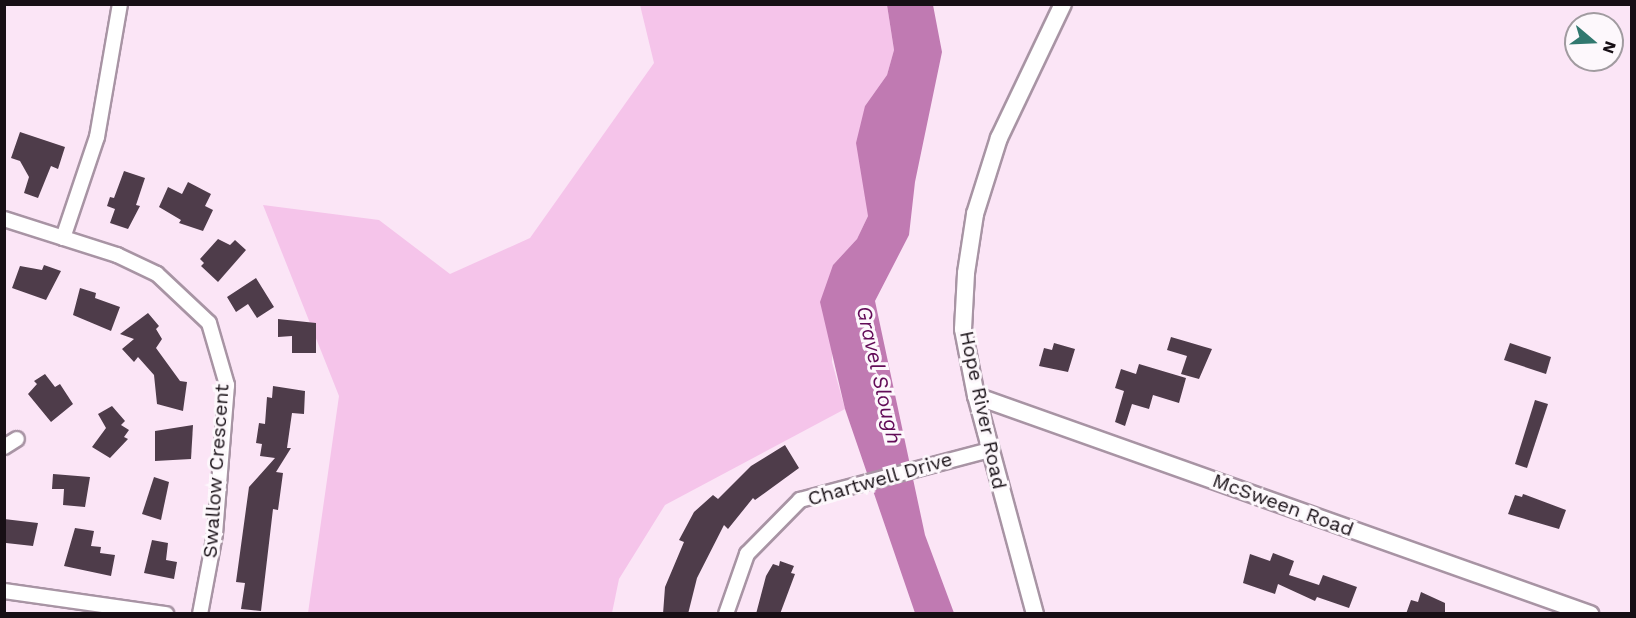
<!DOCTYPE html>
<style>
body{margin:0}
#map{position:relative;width:1636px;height:618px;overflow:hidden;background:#fbe5f6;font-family:"Work Sans",sans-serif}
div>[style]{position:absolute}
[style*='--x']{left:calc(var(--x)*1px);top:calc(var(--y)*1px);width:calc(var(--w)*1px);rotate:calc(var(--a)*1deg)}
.green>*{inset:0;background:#f5c4ea}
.water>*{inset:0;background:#c07ab2}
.building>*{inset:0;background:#4e3c4a}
.roads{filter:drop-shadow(2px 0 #a894a4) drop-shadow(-2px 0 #a894a4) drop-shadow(0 2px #a894a4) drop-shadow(0 -2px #a894a4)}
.minor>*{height:14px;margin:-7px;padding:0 7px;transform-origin:7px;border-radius:7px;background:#fff}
.tertiary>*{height:16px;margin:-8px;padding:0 8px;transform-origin:8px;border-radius:8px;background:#fff}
span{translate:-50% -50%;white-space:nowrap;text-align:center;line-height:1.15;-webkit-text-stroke:6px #fdf8fc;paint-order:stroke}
.street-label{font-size:20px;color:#170f15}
.water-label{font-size:21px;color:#620b57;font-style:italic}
.frame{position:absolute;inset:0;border:6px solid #170f15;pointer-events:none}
.north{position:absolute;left:1564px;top:12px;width:60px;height:60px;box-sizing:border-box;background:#fdf8fc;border:2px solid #a19ba0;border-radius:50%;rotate:109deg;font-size:16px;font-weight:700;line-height:24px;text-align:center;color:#170f15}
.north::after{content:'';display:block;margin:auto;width:21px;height:27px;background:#31786f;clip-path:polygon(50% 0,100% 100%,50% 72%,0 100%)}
</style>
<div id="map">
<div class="green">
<div style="clip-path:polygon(640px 5px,887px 5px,894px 50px,887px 75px,865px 106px,868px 216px,857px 239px,833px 265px,832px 362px,845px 409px,665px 505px,619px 579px,612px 613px,308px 613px,339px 396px,263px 205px,379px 220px,450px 274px,530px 238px,654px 63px)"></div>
</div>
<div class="water">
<div style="clip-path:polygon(887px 5px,933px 5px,942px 52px,915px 182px,909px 235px,875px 301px,925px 535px,954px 613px,915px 613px,845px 409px,820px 302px,833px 265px,857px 239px,868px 216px,856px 143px,865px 106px,887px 75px,894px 50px)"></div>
</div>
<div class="building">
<div style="clip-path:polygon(20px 132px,65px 147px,58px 169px,51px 166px,38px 198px,24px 193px,29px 177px,20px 161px,11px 158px)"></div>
<div style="clip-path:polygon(124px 171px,145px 178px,136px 205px,140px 206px,128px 229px,110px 223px,115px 209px,107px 206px,110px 197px,114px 198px)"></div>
<div style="clip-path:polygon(188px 182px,211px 194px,205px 206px,213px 210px,203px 231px,179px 223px,181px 220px,159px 207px,168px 187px,182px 194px)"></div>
<div style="clip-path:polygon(218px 239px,230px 245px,235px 240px,246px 250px,218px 282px,201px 266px,204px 263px,200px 259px)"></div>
<div style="clip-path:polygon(44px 265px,61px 271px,46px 300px,12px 288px,20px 266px,42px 270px)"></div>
<div style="clip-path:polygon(256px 278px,274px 307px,257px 318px,248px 304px,236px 312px,227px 297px)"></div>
<div style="clip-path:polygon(80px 288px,96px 293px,95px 298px,120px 307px,111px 331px,73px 315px)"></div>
<div style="clip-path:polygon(148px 313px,159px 326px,156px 329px,162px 339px,156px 348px,180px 381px,187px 382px,183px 411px,157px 404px,154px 375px,138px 357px,134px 362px,122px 349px,134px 339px,120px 334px)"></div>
<div style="clip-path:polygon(278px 319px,316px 323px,316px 353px,292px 353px,292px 336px,278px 337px)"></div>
<div style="clip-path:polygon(1171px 337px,1212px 349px,1199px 379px,1181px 374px,1187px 356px,1167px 350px)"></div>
<div style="clip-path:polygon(1054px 343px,1075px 349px,1068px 372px,1039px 366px,1044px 348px,1052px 350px)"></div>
<div style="clip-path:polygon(1510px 343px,1551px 357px,1546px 374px,1504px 360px)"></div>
<div style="clip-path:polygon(1139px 364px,1186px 378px,1179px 403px,1153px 395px,1149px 409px,1132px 404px,1125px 426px,1115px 422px,1124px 391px,1115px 388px,1121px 369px,1136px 374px)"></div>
<div style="clip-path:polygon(45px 374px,55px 387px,60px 384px,73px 404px,51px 422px,28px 394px,37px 384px,34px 381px)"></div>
<div style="clip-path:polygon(273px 386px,305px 391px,304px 414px,292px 413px,287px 448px,291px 448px,276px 472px,283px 473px,278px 510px,273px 509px,261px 611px,241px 609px,245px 583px,236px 582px,249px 487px,275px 458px,260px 456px,262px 444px,256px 443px,259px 423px,265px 424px,267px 397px,272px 398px)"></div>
<div style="clip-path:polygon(1535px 400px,1548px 404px,1527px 468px,1515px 464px)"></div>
<div style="clip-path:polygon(112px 406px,125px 421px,121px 425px,129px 430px,124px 437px,128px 439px,110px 458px,92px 447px,106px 428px,98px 414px)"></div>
<div style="clip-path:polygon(193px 425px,191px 459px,155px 461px,155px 431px)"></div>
<div style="clip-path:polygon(785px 445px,799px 468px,755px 500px,753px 498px,728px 529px,724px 525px,697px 578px,688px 614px,663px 614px,665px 587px,684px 542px,679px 540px,694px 512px,713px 495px,718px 499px,751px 466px)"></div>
<div style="clip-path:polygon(53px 474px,90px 477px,85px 507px,63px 505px,64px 489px,52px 489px)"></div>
<div style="clip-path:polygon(154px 477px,169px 482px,161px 520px,142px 514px)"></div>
<div style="clip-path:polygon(1523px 494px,1566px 510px,1559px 529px,1508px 514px,1515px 495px,1522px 497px)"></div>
<div style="clip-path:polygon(4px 519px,38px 523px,33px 546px,6px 543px)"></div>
<div style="clip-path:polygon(75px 528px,94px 531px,91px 546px,101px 547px,100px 553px,115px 555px,111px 576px,64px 566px)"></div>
<div style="clip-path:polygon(152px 540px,168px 543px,166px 560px,177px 562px,174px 579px,144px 573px)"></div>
<div style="clip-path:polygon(1273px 553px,1294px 561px,1289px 575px,1319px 585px,1323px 575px,1357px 587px,1349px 608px,1317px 597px,1315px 601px,1278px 584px,1275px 594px,1243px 583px,1250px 554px,1270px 561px)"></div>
<div style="clip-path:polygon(780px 561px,794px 566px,791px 573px,795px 574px,780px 614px,756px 614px,766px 576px,773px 564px,779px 566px)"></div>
<div style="clip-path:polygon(1421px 592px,1445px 603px,1445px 614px,1406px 614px,1411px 600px,1418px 602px)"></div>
</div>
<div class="roads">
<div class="minor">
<div style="--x:4;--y:219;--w:119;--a:17.7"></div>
<div style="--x:117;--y:255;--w:44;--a:25.4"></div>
<div style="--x:157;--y:274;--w:71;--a:43.3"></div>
<div style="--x:209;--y:323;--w:65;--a:73.8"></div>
<div style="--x:227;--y:385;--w:149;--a:94.6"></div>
<div style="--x:215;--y:534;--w:81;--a:100.6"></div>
<div style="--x:63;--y:238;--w:107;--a:-71.4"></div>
<div style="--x:97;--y:137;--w:135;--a:-80.2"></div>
<div style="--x:4;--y:447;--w:15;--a:-32"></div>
<div style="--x:4;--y:591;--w:164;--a:8.1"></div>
<div style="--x:726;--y:614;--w:64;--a:-70.7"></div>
<div style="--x:747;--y:554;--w:76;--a:-45.5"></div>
<div style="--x:800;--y:500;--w:196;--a:-14.8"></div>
</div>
<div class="tertiary">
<div style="--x:976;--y:396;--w:652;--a:19.55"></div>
<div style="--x:1035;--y:614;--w:226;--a:-105.1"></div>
<div style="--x:976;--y:396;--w:68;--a:-101"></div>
<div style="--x:963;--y:329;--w:56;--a:-86.9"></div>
<div style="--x:966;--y:273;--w:60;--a:-81.3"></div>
<div style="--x:975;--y:214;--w:80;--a:-72.5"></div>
<div style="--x:999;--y:138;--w:148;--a:-64.5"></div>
</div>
</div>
<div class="street-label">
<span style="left:983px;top:410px;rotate:78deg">Hope River Road</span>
<span style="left:216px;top:471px;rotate:-86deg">Swallow Crescent</span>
<span style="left:880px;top:479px;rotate:-16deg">Chartwell Drive</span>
<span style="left:1283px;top:505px;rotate:20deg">McSween Road</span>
</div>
<div class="water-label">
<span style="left:879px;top:375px;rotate:77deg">Gravel Slough</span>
</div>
<div class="frame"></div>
<div class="north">N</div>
</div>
